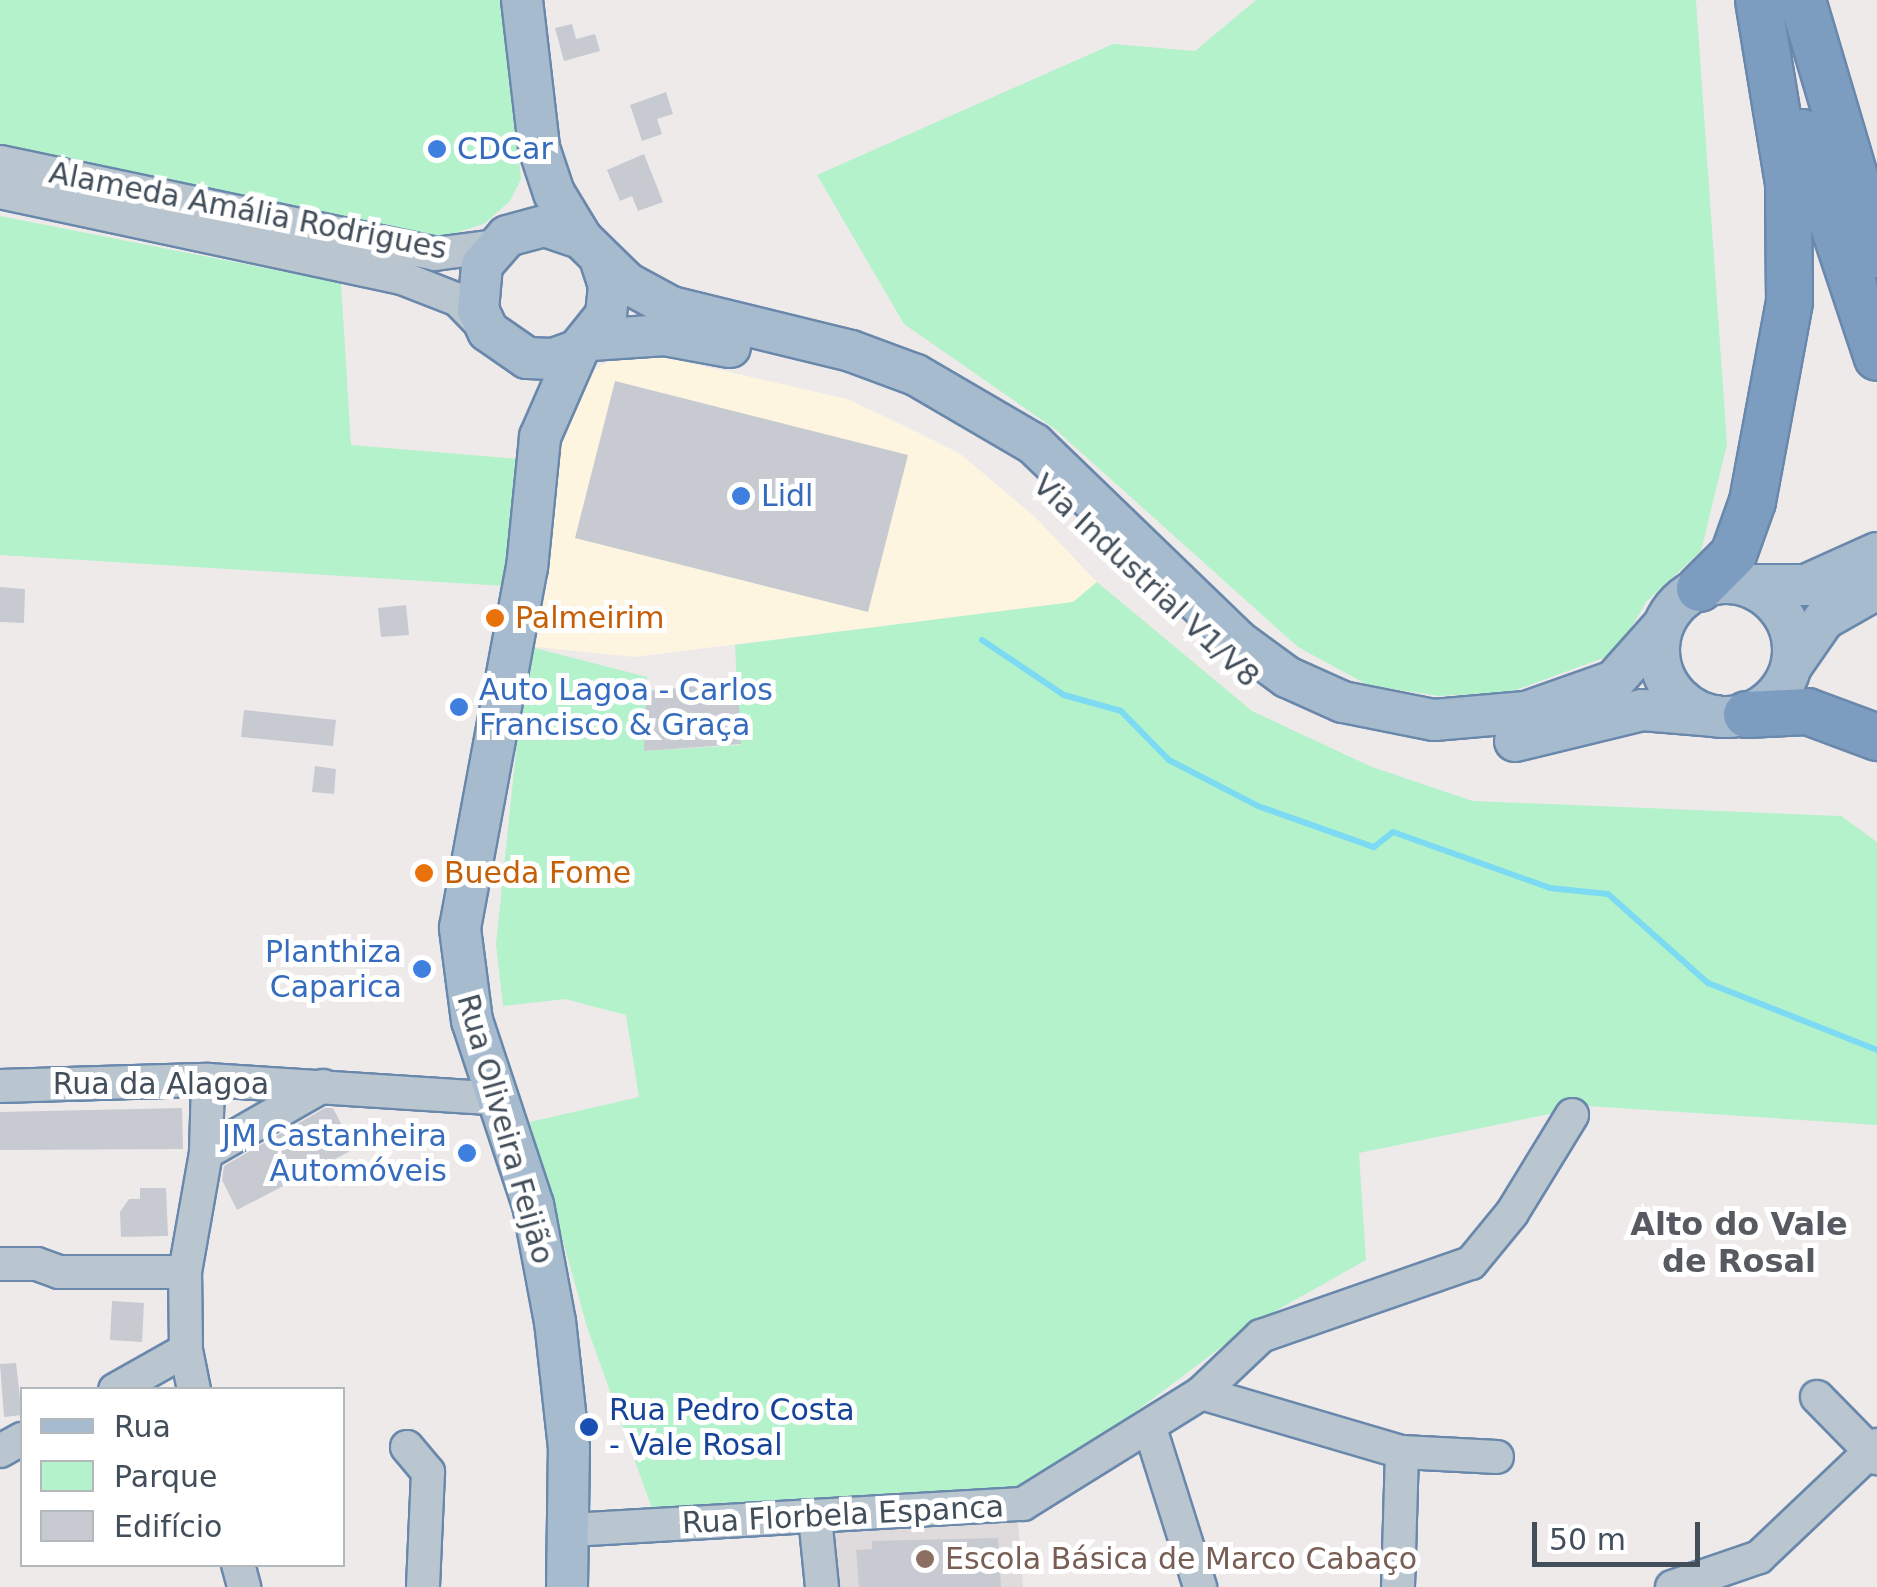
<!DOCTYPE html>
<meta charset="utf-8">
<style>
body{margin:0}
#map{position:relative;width:1877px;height:1587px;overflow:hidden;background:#eeeaea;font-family:"DejaVu Sans",sans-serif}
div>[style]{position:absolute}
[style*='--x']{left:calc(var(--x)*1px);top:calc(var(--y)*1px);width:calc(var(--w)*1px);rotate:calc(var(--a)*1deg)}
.commercial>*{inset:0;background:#fdf5e0}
.education>*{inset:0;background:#dfdbdc}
.green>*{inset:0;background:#b3f2cb}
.stream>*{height:6px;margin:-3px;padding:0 3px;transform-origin:3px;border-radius:3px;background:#7cdaf3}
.building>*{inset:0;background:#c7cad1}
.roads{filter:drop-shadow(2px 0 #6988ab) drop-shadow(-2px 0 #6988ab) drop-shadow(0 2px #6988ab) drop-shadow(0 -2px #6988ab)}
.minor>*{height:32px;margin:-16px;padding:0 16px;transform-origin:16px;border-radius:16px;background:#bac6cf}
.major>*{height:40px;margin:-20px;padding:0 20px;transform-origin:20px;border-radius:20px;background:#a7bbce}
.major>.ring{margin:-20px;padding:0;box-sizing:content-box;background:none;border:40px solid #a7bbce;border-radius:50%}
.highway>*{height:45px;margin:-22.5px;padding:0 22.5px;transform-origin:22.5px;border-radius:22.5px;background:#7d9dc0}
.dots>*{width:28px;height:28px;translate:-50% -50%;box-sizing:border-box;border:5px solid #fff;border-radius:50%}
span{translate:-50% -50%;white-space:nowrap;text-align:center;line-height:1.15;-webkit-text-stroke:10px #fff;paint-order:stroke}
.shop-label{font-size:30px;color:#366cbe}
.left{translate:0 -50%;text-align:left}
.right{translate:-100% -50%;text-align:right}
.street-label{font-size:30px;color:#424e5a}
.food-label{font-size:30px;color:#c56008}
.transit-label{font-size:30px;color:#164399}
.education-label{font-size:30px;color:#785e54}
.neighbourhood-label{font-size:32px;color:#575b61;font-weight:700}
.legend{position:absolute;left:20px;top:1387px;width:325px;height:180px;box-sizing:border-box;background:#fff;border:2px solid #b3b8bd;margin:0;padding:12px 18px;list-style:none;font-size:30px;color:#424e5a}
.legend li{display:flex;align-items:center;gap:20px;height:50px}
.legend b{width:50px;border:2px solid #b3b8bd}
.scale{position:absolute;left:1532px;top:1522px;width:168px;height:45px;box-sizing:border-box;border:5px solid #424e5a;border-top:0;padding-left:12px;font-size:30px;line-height:35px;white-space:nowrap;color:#424e5a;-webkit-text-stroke:8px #fff;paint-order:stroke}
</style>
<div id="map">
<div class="commercial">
<div style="clip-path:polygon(629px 349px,847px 399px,909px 428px,959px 453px,1034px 516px,1097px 582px,1073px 602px,634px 657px,527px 646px,554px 511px,561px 416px,584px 376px)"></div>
</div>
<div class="education">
<div style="clip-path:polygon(1018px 1520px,1023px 1587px,831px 1587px,827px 1530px)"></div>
</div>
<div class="green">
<div style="clip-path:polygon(0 0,502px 0,521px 179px,510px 201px,484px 224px,438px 238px,0 144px)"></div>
<div style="clip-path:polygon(1256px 0,1696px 0,1727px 444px,1701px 551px,1646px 602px,1617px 653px,1510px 692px,1439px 696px,1368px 685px,1298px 647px,1055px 429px,904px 324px,817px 175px,1113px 44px,1195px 51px)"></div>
<div style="clip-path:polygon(0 216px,341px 283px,351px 445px,519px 459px,505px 586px,0 555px)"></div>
<div style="clip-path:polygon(1097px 582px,1252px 711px,1372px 767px,1473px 801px,1841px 816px,1877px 842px,1877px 1125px,1588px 1106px,1359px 1153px,1366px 1260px,1252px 1324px,1033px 1489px,654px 1514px,587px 1327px,530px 1122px,639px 1097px,626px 1015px,565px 999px,503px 1006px,496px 944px,527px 646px,647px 677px,644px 751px,740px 745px,735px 645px,1073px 602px)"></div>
</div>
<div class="stream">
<div style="--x:982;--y:640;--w:99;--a:33.9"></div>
<div style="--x:1064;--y:695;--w:59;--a:15.7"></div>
<div style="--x:1121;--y:711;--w:69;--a:45.6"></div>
<div style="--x:1169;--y:760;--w:100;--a:27.3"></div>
<div style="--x:1258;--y:806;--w:123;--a:19.5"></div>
<div style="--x:1374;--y:847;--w:24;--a:-38"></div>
<div style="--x:1393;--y:832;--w:167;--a:19.6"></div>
<div style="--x:1550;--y:888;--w:58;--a:5.9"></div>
<div style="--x:1608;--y:894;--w:134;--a:41.7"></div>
<div style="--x:1708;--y:983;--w:182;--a:21.6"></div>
</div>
<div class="building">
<div style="clip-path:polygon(572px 24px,576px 39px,595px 34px,600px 51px,564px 61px,555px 28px)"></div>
<div style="clip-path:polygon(666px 92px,673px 114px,657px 119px,662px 134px,642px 141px,630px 105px)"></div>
<div style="clip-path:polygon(644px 154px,663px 202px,638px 211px,632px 196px,620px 201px,607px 170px)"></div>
<div style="clip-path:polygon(615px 381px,908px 455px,868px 612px,575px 538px)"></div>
<div style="clip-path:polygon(0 587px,25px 589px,24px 623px,0 622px)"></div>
<div style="clip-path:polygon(406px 605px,409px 635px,381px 637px,378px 608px)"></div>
<div style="clip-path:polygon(738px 682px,741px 744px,644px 751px,646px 691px)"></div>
<div style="clip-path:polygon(244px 710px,336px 720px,333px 746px,241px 737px)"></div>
<div style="clip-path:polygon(315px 766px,336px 769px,334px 794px,312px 792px)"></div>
<div style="clip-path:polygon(182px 1108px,183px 1149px,0 1150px,0 1112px)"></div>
<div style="clip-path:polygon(325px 1108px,333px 1108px,354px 1149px,237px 1210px,222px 1180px,224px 1166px)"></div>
<div style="clip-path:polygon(140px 1188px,166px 1188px,168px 1236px,121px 1237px,120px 1212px,129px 1199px,140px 1199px)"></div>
<div style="clip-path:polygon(112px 1301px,144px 1303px,142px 1342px,110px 1340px)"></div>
<div style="clip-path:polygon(16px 1363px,22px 1415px,4px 1417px,0 1364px)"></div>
<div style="clip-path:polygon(998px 1538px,1001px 1587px,859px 1587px,856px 1550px,872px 1549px,872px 1541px)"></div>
</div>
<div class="roads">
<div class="minor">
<div style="--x:0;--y:162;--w:445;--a:11.9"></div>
<div style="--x:435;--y:254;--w:62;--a:-7.5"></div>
<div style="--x:0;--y:192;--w:411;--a:12.1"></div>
<div style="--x:402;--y:278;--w:60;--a:21.4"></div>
<div style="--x:458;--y:300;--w:43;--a:45.9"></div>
<div style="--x:0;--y:1086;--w:208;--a:-1.7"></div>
<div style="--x:208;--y:1080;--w:291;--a:3.7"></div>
<div style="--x:206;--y:1153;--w:135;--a:-29.8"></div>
<div style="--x:0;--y:1264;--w:37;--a:0"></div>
<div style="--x:37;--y:1264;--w:23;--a:20"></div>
<div style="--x:59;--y:1272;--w:126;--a:0"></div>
<div style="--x:115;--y:1390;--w:81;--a:-29.4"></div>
<div style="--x:194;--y:1390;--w:41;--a:-101.3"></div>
<div style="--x:186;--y:1350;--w:78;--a:-90.7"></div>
<div style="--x:185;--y:1272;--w:121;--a:-80"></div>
<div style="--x:206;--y:1153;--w:73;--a:-88.4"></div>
<div style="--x:1201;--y:1393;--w:209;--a:16.4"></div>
<div style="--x:1402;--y:1452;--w:95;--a:3"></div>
<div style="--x:1817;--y:1397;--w:86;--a:45.5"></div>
<div style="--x:1150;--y:1428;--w:167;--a:72.5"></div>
<div style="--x:407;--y:1447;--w:33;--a:50"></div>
<div style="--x:428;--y:1472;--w:115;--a:92.5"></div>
<div style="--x:0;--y:1451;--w:25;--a:-29"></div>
<div style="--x:815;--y:1517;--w:70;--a:84.3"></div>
<div style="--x:569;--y:1530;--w:455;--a:-3.3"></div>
<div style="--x:1023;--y:1504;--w:210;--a:-31.9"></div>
<div style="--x:1201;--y:1393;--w:83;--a:-43.5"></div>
<div style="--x:1261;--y:1336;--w:222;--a:-19.2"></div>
<div style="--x:1471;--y:1263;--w:65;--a:-50.6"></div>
<div style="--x:1512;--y:1213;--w:115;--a:-58.5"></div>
<div style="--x:238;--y:1564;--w:24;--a:75"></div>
<div style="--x:1398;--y:1587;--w:135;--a:-88.3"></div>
<div style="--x:1672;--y:1587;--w:92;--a:-19"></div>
<div style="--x:1759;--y:1557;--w:163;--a:-43.5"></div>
</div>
<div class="major">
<div style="--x:522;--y:0;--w:149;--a:83.4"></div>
<div style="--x:539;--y:148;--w:47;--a:71.6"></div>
<div style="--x:554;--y:193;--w:54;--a:58.7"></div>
<div style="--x:600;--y:258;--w:29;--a:72"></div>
<div style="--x:609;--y:286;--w:29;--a:96"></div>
<div style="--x:606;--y:315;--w:45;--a:128.7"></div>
<div style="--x:578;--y:350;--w:27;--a:160"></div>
<div style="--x:553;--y:359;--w:26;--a:-178"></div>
<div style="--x:527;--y:358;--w:47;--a:-145.3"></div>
<div style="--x:488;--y:331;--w:23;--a:-115"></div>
<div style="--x:478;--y:310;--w:45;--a:-84.9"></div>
<div style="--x:482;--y:265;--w:38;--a:-49"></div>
<div style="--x:507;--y:236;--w:39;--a:-15"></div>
<div style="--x:545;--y:226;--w:39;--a:19"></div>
<div style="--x:582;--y:239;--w:63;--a:44.4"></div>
<div style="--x:627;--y:283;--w:50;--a:28.6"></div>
<div style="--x:671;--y:307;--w:185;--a:13.7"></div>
<div style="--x:851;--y:351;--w:69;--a:20.3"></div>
<div style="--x:916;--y:375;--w:137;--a:30.3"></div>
<div style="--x:1034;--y:444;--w:284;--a:44"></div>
<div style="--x:1238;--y:641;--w:61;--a:36.3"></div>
<div style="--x:1287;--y:677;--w:61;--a:24.1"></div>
<div style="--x:1343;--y:702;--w:93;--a:11.2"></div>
<div style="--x:1434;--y:720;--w:92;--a:-5"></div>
<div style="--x:1526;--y:712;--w:93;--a:-19.4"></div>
<div style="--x:1614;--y:681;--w:72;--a:-48.4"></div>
<div style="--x:591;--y:340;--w:74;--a:-3.9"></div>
<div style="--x:665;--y:335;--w:66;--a:10.5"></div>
<div class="ring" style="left:1659px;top:583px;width:94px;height:94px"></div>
<div style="--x:1746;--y:585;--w:60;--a:0"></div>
<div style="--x:1806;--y:585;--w:78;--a:-24.3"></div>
<div style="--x:1792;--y:665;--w:56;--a:-55.2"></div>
<div style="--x:1824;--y:619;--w:61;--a:-29.5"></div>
<div style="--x:1515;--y:741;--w:131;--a:-13.7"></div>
<div style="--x:1642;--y:710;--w:73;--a:4.7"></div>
<div style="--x:567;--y:1587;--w:139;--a:-89.2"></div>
<div style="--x:569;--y:1448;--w:127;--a:-96.3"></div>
<div style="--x:555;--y:1322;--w:119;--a:-100.6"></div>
<div style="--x:533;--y:1205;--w:194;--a:-108.3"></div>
<div style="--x:472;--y:1021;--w:94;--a:-97.4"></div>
<div style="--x:460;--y:928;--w:366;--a:-79.5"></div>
<div style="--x:527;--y:568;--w:132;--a:-84.3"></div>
<div style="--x:540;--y:437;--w:95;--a:-66.4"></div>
</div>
<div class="highway">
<div style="--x:1802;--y:0;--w:265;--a:73.5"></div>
<div style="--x:1802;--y:132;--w:237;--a:71.6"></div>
<div style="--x:1699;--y:588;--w:48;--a:-45"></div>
<div style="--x:1733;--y:554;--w:56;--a:-70.3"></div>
<div style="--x:1752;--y:501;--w:203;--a:-79.5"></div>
<div style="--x:1789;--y:301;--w:118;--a:-90.5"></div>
<div style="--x:1788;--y:183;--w:185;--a:-99.3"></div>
<div style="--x:1746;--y:714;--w:61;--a:-2.8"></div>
<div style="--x:1807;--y:711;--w:75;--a:20.4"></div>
</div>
</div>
<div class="dots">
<div style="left:437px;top:149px;background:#3f7fe0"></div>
<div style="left:741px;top:496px;background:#3f7fe0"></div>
<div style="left:495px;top:618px;background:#e8710a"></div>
<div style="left:459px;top:707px;background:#3f7fe0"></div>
<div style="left:424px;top:873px;background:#e8710a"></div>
<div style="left:422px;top:969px;background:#3f7fe0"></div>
<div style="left:467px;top:1153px;background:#3f7fe0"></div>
<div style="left:589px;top:1427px;background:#1a4fb4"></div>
<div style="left:925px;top:1559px;background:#8d6e63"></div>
</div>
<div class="shop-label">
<span class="left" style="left:457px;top:149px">CDCar</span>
<span class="left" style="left:761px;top:496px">Lidl</span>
<span class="left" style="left:479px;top:707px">Auto Lagoa - Carlos<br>Francisco &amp; Graça</span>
<span class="right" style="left:402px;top:969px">Planthiza<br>Caparica</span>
<span class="right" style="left:447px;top:1153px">JM Castanheira<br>Automóveis</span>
</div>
<div class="street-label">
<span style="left:248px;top:211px;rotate:11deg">Alameda Amália Rodrigues</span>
<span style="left:1146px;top:581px;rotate:43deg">Via Industrial V1/V8</span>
<span style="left:161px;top:1084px">Rua da Alagoa</span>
<span style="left:505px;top:1129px;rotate:74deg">Rua Oliveira Feijão</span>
<span style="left:843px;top:1515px;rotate:-3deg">Rua Florbela Espanca</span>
</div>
<div class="food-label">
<span class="left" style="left:515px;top:618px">Palmeirim</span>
<span class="left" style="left:444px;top:873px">Bueda Fome</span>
</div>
<div class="transit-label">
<span class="left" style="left:609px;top:1427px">Rua Pedro Costa<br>- Vale Rosal</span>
</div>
<div class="education-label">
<span class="left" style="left:945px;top:1559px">Escola Básica de Marco Cabaço</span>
</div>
<div class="neighbourhood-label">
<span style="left:1739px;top:1243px">Alto do Vale<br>de Rosal</span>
</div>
<ul class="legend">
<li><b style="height:12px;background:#a7bbce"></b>Rua</li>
<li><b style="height:28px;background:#b3f2cb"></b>Parque</li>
<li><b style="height:28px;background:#c7cad1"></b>Edifício</li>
</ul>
<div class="scale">50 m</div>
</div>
